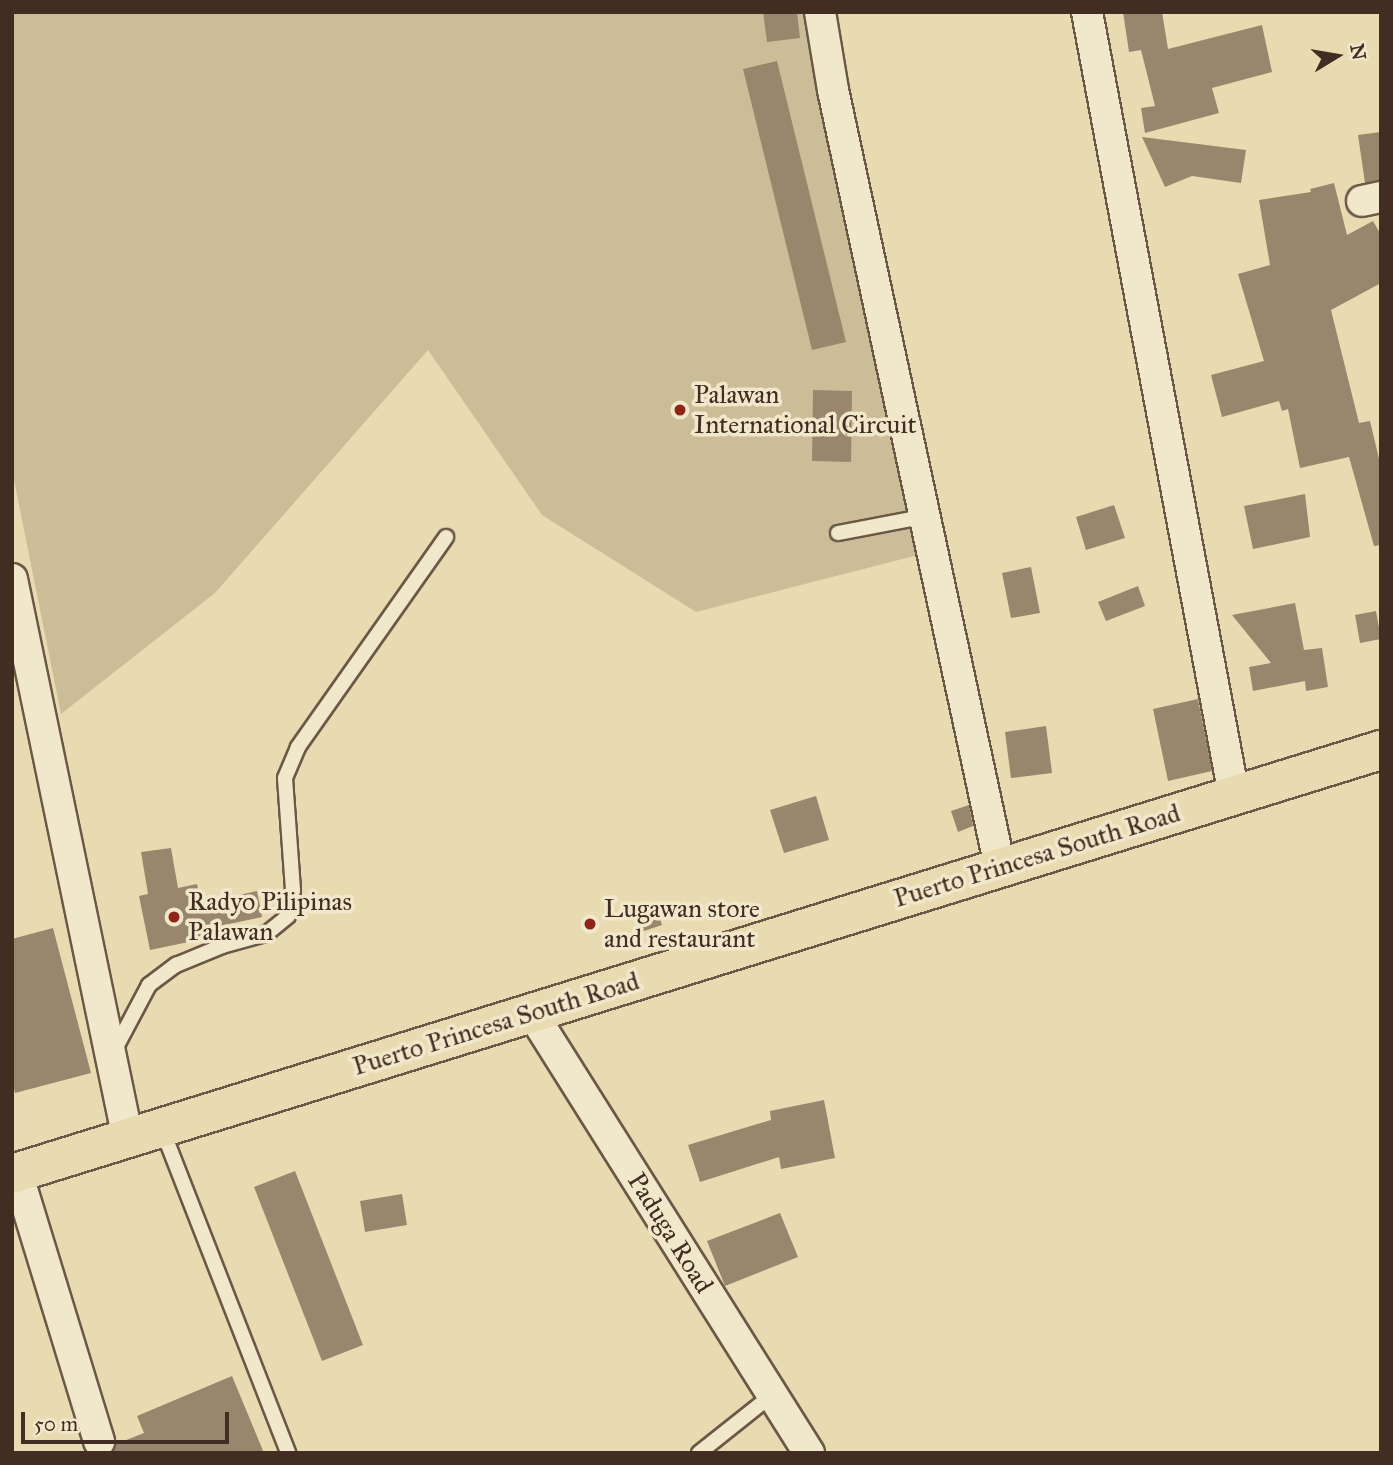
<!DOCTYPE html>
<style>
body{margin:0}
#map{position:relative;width:1393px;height:1465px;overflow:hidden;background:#e9dbb1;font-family:"IM FELL Great Primer",serif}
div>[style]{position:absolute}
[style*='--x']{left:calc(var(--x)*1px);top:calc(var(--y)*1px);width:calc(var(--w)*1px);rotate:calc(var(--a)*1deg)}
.green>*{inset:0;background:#ccbd99}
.building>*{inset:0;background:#98876c}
.roads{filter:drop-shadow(2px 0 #6b5846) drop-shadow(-2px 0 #6b5846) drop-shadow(0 2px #6b5846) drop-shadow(0 -2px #6b5846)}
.service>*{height:14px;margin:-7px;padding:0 7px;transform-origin:7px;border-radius:7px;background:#f1e8cc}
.minor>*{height:30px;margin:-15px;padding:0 15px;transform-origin:15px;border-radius:15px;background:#f1e8cc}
.primary>*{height:38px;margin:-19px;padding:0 19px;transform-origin:19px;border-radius:19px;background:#e9dbb1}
.dots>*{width:19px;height:19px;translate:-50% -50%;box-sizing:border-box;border:4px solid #f1e8cc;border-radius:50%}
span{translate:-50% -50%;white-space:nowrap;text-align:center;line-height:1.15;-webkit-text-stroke:7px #f1e8cc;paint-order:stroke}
.poi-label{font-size:26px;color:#412d22}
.left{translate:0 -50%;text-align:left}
.street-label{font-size:26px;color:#412d22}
.frame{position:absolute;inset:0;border:14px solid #412d22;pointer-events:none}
.north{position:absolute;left:1302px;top:21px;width:70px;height:70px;-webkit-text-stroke:5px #f1e8cc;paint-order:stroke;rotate:79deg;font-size:19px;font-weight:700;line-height:28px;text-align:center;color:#412d22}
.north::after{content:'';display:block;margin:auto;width:24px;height:32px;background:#412d22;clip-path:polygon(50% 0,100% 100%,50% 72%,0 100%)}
.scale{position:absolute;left:21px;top:1412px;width:208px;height:32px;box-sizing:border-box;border:4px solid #412d22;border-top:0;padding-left:9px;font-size:21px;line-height:24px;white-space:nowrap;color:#412d22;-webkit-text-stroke:5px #f1e8cc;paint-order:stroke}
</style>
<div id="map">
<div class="green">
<div style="clip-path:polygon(12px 12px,817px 12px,918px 555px,696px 612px,542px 515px,428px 350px,215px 593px,61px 714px,12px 470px)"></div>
</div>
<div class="building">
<div style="clip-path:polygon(763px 12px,797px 12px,800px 38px,767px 42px)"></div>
<div style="clip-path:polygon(1123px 12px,1162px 12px,1168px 49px,1262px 25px,1272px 72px,1212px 88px,1219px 113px,1145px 133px,1141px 108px,1155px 106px,1141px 50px,1129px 52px)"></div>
<div style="clip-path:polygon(777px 61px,846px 342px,812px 350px,743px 69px)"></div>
<div style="clip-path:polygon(1381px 132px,1381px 180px,1365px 183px,1358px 135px)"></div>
<div style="clip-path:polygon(1142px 137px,1246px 150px,1241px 183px,1192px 176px,1165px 187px)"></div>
<div style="clip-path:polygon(1334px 183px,1347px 235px,1373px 221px,1381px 235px,1381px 283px,1331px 310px,1359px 423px,1370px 421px,1381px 467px,1381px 545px,1374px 546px,1349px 457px,1300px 468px,1288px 409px,1282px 411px,1279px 401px,1222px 417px,1211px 375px,1264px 361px,1238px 274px,1270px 265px,1259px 200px,1311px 192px,1310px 189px)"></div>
<div style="clip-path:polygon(813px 390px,852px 391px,851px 462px,812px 461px)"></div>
<div style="clip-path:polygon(1305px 494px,1310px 537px,1253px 549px,1244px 506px)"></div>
<div style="clip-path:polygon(1114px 505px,1125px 538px,1086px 550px,1076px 517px)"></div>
<div style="clip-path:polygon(1031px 567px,1040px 613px,1011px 618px,1002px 573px)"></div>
<div style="clip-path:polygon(1138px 586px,1145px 606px,1106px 621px,1098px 602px)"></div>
<div style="clip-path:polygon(1295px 603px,1304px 650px,1322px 648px,1328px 687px,1306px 691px,1305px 681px,1253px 691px,1249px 667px,1271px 663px,1232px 615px)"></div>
<div style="clip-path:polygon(1376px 611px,1381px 639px,1360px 643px,1355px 615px)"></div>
<div style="clip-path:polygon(1198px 699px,1212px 771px,1168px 781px,1153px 709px)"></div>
<div style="clip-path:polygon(1046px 726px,1052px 773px,1011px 778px,1005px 732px)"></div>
<div style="clip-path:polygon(816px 796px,829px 840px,784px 853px,770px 810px)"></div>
<div style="clip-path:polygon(969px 805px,973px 826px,958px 832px,951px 811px)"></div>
<div style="clip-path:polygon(171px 848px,178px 888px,197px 884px,201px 903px,257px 891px,262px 917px,206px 929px,208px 938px,150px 950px,139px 896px,148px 894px,141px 852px)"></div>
<div style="clip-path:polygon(655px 903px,662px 925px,641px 932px,634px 910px)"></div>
<div style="clip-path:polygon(53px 928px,91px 1073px,15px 1093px,12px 1081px,12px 939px)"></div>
<div style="clip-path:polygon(824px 1100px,835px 1158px,781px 1169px,779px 1157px,700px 1182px,688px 1145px,771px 1120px,770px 1111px)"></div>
<div style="clip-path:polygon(295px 1171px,363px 1345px,322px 1361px,254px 1187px)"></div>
<div style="clip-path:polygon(402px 1194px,407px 1225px,365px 1232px,360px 1201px)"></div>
<div style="clip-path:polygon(780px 1213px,798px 1257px,725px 1286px,707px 1241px)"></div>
<div style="clip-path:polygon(232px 1376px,264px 1453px,113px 1453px,116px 1444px,144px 1433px,137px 1416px)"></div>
</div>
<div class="roads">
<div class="service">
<div style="--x:838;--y:533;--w:91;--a:-10.8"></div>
<div style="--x:113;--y:1053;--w:77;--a:-62.1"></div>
<div style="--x:149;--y:985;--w:34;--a:-37"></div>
<div style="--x:176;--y:965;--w:50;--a:-22.4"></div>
<div style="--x:222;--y:946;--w:46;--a:-15.3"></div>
<div style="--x:266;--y:934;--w:28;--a:-39"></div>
<div style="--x:288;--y:916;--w:26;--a:-79"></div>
<div style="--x:293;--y:890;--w:112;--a:-94.1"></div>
<div style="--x:285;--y:778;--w:34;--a:-67"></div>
<div style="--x:298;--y:747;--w:257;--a:-54.8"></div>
<div style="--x:162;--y:1129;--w:348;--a:68.7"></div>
<div style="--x:699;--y:1453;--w:93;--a:-38.5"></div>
</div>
<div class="minor">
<div style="--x:820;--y:12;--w:79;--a:80.5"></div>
<div style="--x:833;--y:90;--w:795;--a:77.87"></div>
<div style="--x:1087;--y:12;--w:797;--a:79.37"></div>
<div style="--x:1362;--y:201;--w:19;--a:-12"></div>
<div style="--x:12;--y:579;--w:572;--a:78.3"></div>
<div style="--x:532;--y:1013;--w:520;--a:57.81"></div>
<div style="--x:17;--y:1173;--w:281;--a:73"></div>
</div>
<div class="primary">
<div style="--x:12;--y:1174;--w:1433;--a:-17.21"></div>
</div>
</div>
<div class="dots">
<div style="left:680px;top:410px;background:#8f2418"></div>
<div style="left:174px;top:917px;background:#8f2418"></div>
<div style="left:590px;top:924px;background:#8f2418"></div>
</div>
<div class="poi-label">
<span class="left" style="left:694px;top:410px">Palawan<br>International Circuit</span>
<span class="left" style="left:188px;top:917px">Radyo Pilipinas<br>Palawan</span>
<span class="left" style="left:604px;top:924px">Lugawan store<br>and restaurant</span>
</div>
<div class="street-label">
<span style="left:1037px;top:856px;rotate:-17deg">Puerto Princesa South Road</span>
<span style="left:496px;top:1024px;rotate:-17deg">Puerto Princesa South Road</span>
<span style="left:670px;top:1233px;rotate:58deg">Paduga Road</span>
</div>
<div class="frame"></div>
<div class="north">N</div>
<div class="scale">50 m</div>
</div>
